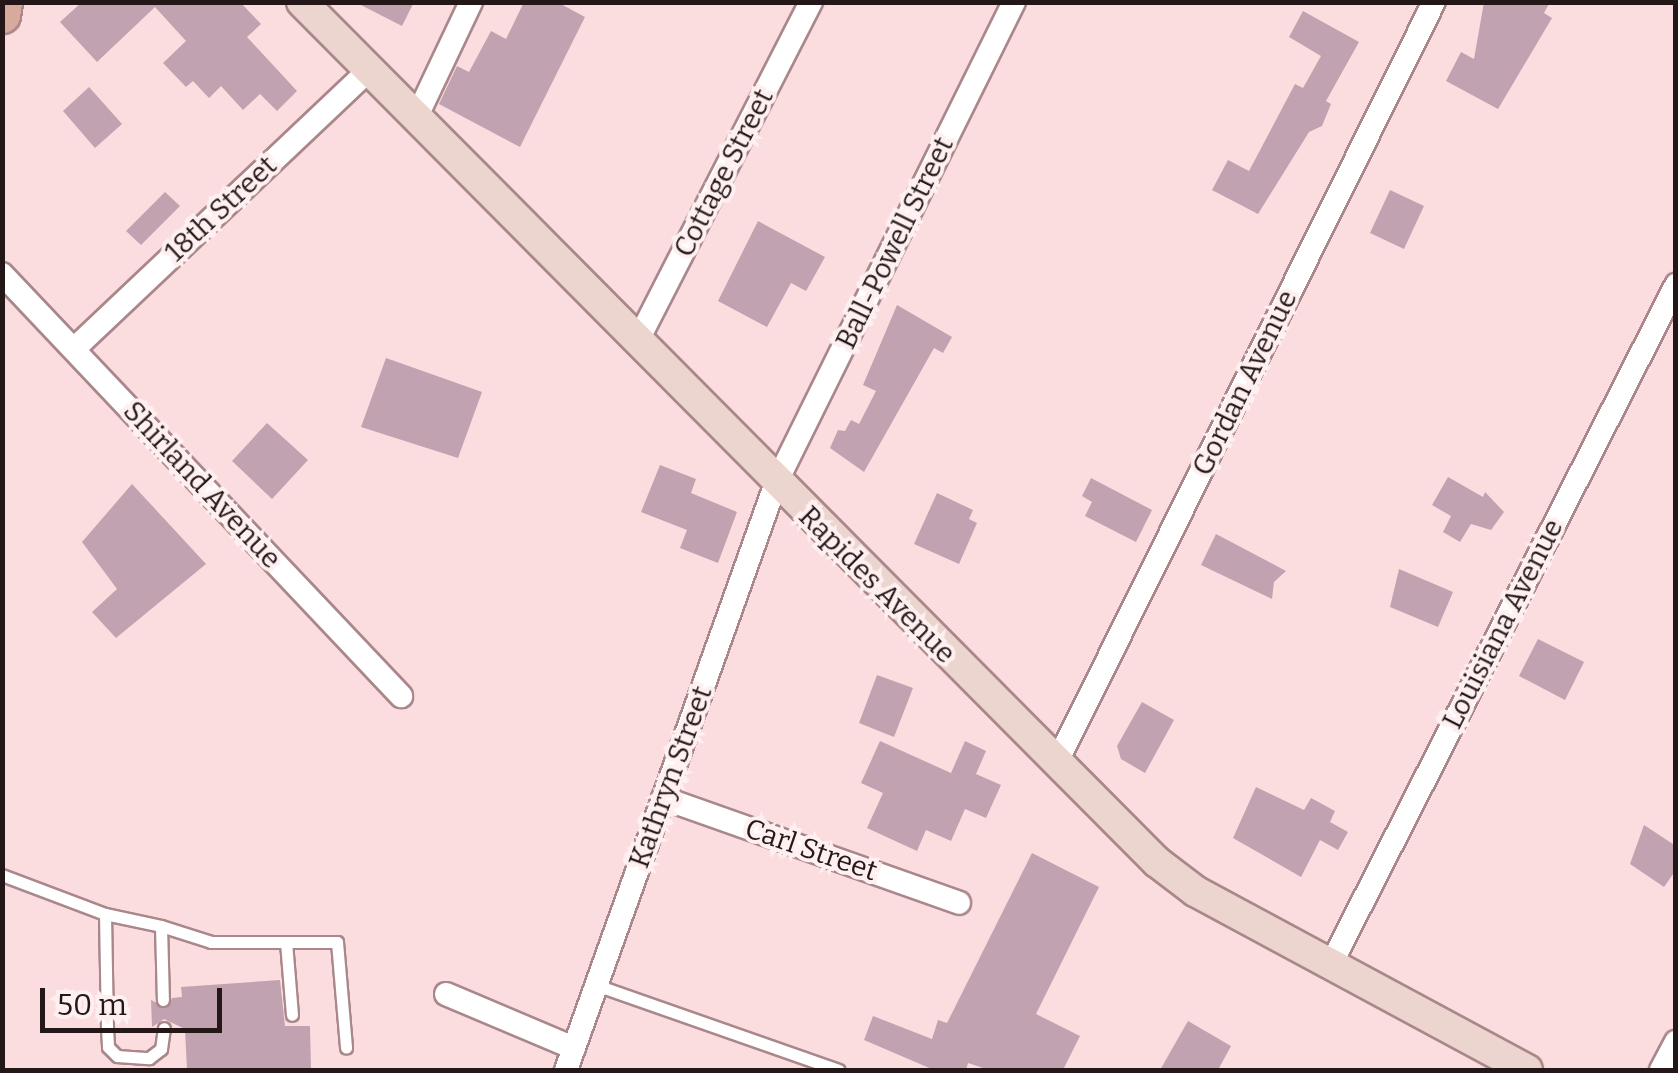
<!DOCTYPE html>
<style>
body{margin:0}
#map{position:relative;width:1678px;height:1073px;overflow:hidden;background:#fbdde0;font-family:Bitter,serif}
div>[style]{position:absolute}
[style*='--x']{left:calc(var(--x)*1px);top:calc(var(--y)*1px);width:calc(var(--w)*1px);rotate:calc(var(--a)*1deg)}
.building>*{inset:0;background:#c1a2b0}
.roads{filter:drop-shadow(2px 0 #a9878a) drop-shadow(-2px 0 #a9878a) drop-shadow(0 2px #a9878a) drop-shadow(0 -2px #a9878a)}
.service>*{height:11px;margin:-5.5px;padding:0 5.5px;transform-origin:5.5px;border-radius:5.5px;background:#fff}
.minor>*{height:22px;margin:-11px;padding:0 11px;transform-origin:11px;border-radius:11px;background:#fff}
.secondary>*{height:30px;margin:-15px;padding:0 15px;transform-origin:15px;border-radius:15px;background:#ecd5ce}
.primary>*{height:35px;margin:-17.5px;padding:0 17.5px;transform-origin:17.5px;border-radius:17.5px;background:#d8aa9e}
span{translate:-50% -50%;white-space:nowrap;text-align:center;line-height:1.15;-webkit-text-stroke:8px #feeff0;paint-order:stroke}
.street-label{font-size:28px;color:#231718}
.frame{position:absolute;inset:0;border:5px solid #231718;pointer-events:none}
.scale{position:absolute;left:40px;top:988px;width:182px;height:45px;box-sizing:border-box;border:5px solid #231718;border-top:0;padding-left:12px;font-size:30px;line-height:35px;white-space:nowrap;color:#231718;-webkit-text-stroke:8px #feeff0;paint-order:stroke}
</style>
<div id="map">
<div class="building">
<div style="clip-path:polygon(82px 2px,240px 2px,261px 24px,247px 37px,297px 91px,277px 111px,260px 94px,243px 110px,221px 86px,209px 98px,193px 81px,186px 87px,163px 63px,186px 41px,155px 7px,97px 62px,60px 22px)"></div>
<div style="clip-path:polygon(355px 2px,414px 2px,402px 26px)"></div>
<div style="clip-path:polygon(524px 2px,557px 2px,585px 17px,520px 147px,439px 104px,457px 66px,469px 72px,491px 31px,506px 39px)"></div>
<div style="clip-path:polygon(1484px 2px,1550px 2px,1544px 13px,1552px 18px,1498px 109px,1446px 81px,1461px 52px,1474px 59px)"></div>
<div style="clip-path:polygon(1303px 11px,1359px 42px,1326px 101px,1331px 104px,1322px 126px,1309px 132px,1258px 214px,1212px 190px,1228px 160px,1249px 171px,1295px 84px,1303px 88px,1321px 56px,1289px 37px)"></div>
<div style="clip-path:polygon(89px 87px,122px 124px,95px 148px,63px 111px)"></div>
<div style="clip-path:polygon(1390px 190px,1424px 206px,1404px 249px,1370px 233px)"></div>
<div style="clip-path:polygon(165px 192px,180px 206px,141px 245px,126px 231px)"></div>
<div style="clip-path:polygon(758px 221px,825px 257px,806px 291px,791px 283px,767px 327px,718px 301px)"></div>
<div style="clip-path:polygon(897px 305px,952px 337px,943px 353px,934px 348px,864px 472px,830px 448px,838px 430px,845px 431px,851px 420px,859px 424px,876px 391px,863px 385px)"></div>
<div style="clip-path:polygon(386px 358px,482px 392px,458px 458px,361px 427px)"></div>
<div style="clip-path:polygon(267px 423px,308px 460px,272px 499px,232px 461px)"></div>
<div style="clip-path:polygon(660px 465px,696px 479px,691px 493px,737px 512px,718px 563px,680px 548px,687px 530px,641px 512px)"></div>
<div style="clip-path:polygon(1448px 477px,1483px 497px,1485px 492px,1504px 512px,1491px 530px,1471px 524px,1460px 542px,1443px 532px,1451px 516px,1432px 505px)"></div>
<div style="clip-path:polygon(1091px 478px,1152px 510px,1136px 542px,1085px 516px,1092px 502px,1082px 496px)"></div>
<div style="clip-path:polygon(132px 484px,206px 564px,116px 638px,92px 612px,117px 589px,82px 542px)"></div>
<div style="clip-path:polygon(937px 493px,973px 510px,969px 519px,977px 523px,959px 564px,914px 544px)"></div>
<div style="clip-path:polygon(1216px 534px,1286px 571px,1274px 582px,1272px 599px,1201px 565px)"></div>
<div style="clip-path:polygon(1399px 569px,1453px 592px,1438px 627px,1390px 607px)"></div>
<div style="clip-path:polygon(1538px 639px,1584px 662px,1565px 700px,1519px 676px)"></div>
<div style="clip-path:polygon(877px 675px,913px 688px,894px 737px,859px 723px)"></div>
<div style="clip-path:polygon(1142px 702px,1174px 720px,1145px 773px,1121px 759px,1117px 746px)"></div>
<div style="clip-path:polygon(880px 741px,951px 773px,965px 741px,986px 751px,976px 774px,1001px 785px,986px 818px,965px 809px,951px 841px,926px 830px,917px 851px,867px 828px,883px 793px,861px 783px)"></div>
<div style="clip-path:polygon(1256px 787px,1304px 810px,1311px 798px,1335px 811px,1330px 822px,1348px 832px,1338px 850px,1320px 840px,1301px 877px,1233px 838px)"></div>
<div style="clip-path:polygon(1644px 825px,1676px 846px,1676px 870px,1664px 887px,1630px 864px)"></div>
<div style="clip-path:polygon(1032px 853px,1099px 887px,1036px 1014px,1080px 1036px,1063px 1070px,989px 1070px,968px 1063px,966px 1070px,934px 1070px,864px 1040px,873px 1016px,932px 1039px,938px 1020px,947px 1023px)"></div>
<div style="clip-path:polygon(280px 980px,285px 1026px,310px 1026px,311px 1070px,187px 1070px,185px 1029px,164px 1019px,152px 1027px,151px 1000px,167px 1008px,172px 998px,182px 997px,181px 987px)"></div>
<div style="clip-path:polygon(1188px 1021px,1231px 1046px,1218px 1070px,1160px 1070px)"></div>
</div>
<div class="roads">
<div class="service">
<div style="--x:2;--y:875;--w:110;--a:20.7"></div>
<div style="--x:105;--y:914;--w:113;--a:89"></div>
<div style="--x:107;--y:1027;--w:20;--a:87"></div>
<div style="--x:108;--y:1047;--w:13;--a:45"></div>
<div style="--x:117;--y:1056;--w:32;--a:4"></div>
<div style="--x:149;--y:1058;--w:15;--a:-37"></div>
<div style="--x:161;--y:1049;--w:21;--a:-82"></div>
<div style="--x:105;--y:914;--w:57;--a:12.1"></div>
<div style="--x:161;--y:926;--w:74;--a:88.5"></div>
<div style="--x:161;--y:926;--w:52;--a:17.7"></div>
<div style="--x:211;--y:942;--w:126;--a:0"></div>
<div style="--x:337;--y:942;--w:106;--a:85.1"></div>
<div style="--x:286;--y:942;--w:73;--a:85.3"></div>
<div style="--x:596;--y:985;--w:257;--a:19.3"></div>
</div>
<div class="minor">
<div style="--x:416;--y:118;--w:128;--a:-64.6"></div>
<div style="--x:2;--y:274;--w:581;--a:46.6"></div>
<div style="--x:637;--y:342;--w:382;--a:-62.9"></div>
<div style="--x:74;--y:349;--w:406;--a:-43.4"></div>
<div style="--x:1056;--y:764;--w:851;--a:-63.62"></div>
<div style="--x:663;--y:798;--w:314;--a:19.5"></div>
<div style="--x:1331;--y:964;--w:762;--a:-63.06"></div>
<div style="--x:446;--y:994;--w:139;--a:22.9"></div>
<div style="--x:566;--y:1070;--w:623;--a:-70.32"></div>
<div style="--x:776;--y:483;--w:537;--a:-63.67"></div>
<div style="--x:1661;--y:1070;--w:32;--a:-62"></div>
</div>
<div class="secondary">
<div style="--x:302;--y:2;--w:1213;--a:45.17"></div>
<div style="--x:1157;--y:862;--w:48;--a:37.3"></div>
<div style="--x:1195;--y:891;--w:377;--a:28.3"></div>
</div>
<div class="primary">
<div style="--x:2;--y:15;--w:13;--a:-81"></div>
</div>
</div>
<div class="street-label">
<span style="left:724px;top:173px;rotate:-63deg">Cottage Street</span>
<span style="left:221px;top:209px;rotate:-43deg">18th Street</span>
<span style="left:895px;top:243px;rotate:-64deg">Ball-Powell Street</span>
<span style="left:1245px;top:383px;rotate:-64deg">Gordan Avenue</span>
<span style="left:202px;top:485px;rotate:47deg">Shirland Avenue</span>
<span style="left:877px;top:585px;rotate:45deg">Rapides Avenue</span>
<span style="left:1503px;top:624px;rotate:-63deg">Louisiana Avenue</span>
<span style="left:671px;top:777px;rotate:-70deg">Kathryn Street</span>
<span style="left:811px;top:850px;rotate:19deg">Carl Street</span>
</div>
<div class="frame"></div>
<div class="scale">50 m</div>
</div>
